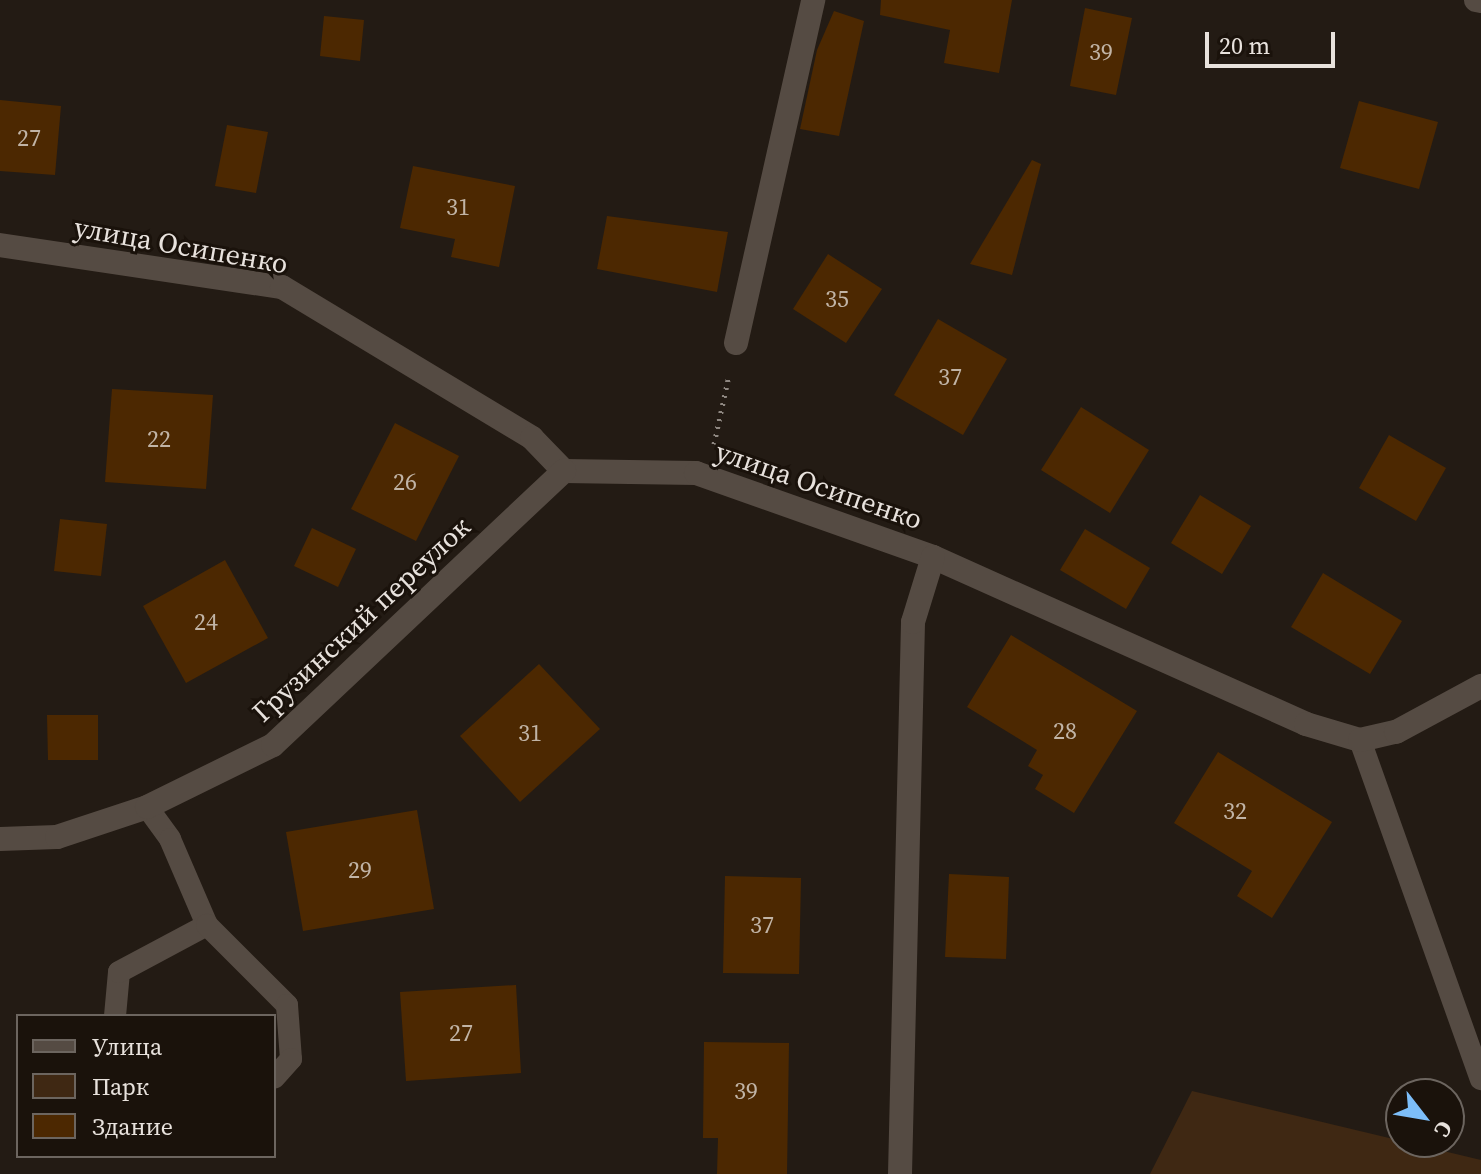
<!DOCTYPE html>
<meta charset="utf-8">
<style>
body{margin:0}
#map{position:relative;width:1481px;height:1174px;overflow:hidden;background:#231b14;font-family:"Source Serif 4",serif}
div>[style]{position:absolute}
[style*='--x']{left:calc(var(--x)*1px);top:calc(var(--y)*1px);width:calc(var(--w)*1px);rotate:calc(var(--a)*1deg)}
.green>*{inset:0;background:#3f2813}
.building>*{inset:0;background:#4c2801}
.path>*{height:5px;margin-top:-2.5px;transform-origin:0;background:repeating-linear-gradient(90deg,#8e8781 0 2px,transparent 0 8px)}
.service>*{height:22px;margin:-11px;padding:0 11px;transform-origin:11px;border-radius:11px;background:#554b43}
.minor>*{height:24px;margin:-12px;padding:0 12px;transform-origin:12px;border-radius:12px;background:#554b43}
span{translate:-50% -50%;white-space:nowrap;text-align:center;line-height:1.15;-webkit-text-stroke:6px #1a120b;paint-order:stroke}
.number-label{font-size:24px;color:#c1b4a6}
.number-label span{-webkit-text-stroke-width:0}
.street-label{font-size:28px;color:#e8e2dd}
.legend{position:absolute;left:16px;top:1014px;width:260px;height:144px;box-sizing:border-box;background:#1a120b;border:2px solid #6c655f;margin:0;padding:10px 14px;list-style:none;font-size:24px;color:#e8e2dd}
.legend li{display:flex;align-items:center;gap:16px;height:40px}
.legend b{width:40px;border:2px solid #6c655f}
.north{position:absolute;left:1385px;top:1078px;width:80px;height:80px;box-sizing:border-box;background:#1a120b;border:2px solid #6c655f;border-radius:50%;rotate:121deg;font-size:22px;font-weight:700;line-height:32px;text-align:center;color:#e8e2dd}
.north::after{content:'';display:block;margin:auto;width:28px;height:36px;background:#7dbef9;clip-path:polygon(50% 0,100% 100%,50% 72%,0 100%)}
.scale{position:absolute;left:1205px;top:32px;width:130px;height:36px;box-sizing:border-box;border:4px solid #e8e2dd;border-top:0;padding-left:10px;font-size:24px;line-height:28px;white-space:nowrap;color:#e8e2dd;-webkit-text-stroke:6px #1a120b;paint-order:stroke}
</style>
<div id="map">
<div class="green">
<div style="clip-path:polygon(1192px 1091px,1481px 1160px,1481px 1174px,1150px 1174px)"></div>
</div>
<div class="building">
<div style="clip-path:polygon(881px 0,1012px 0,999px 73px,944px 63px,950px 30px,880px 15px)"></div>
<div style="clip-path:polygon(1085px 8px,1132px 18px,1116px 95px,1070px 86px)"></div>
<div style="clip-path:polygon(834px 11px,864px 21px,839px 136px,800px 129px,817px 50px)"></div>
<div style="clip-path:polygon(324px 16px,364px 20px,360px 61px,320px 56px)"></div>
<div style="clip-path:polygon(0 100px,61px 106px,55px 175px,0 171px)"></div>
<div style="clip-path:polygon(1359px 101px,1438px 122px,1419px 189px,1340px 168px)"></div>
<div style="clip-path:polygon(227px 125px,268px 132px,256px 193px,215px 186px)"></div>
<div style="clip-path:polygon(1032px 160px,1041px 164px,1012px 275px,970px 264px)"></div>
<div style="clip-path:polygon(413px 166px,515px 186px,499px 267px,451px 257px,455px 239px,400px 228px)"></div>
<div style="clip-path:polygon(607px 216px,728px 232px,717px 292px,597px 269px)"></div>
<div style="clip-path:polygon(828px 254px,882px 289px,846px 343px,793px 309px)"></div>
<div style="clip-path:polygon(938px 319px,1007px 359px,963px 435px,894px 395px)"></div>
<div style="clip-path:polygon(112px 389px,213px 395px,206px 489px,105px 482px)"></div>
<div style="clip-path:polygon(1081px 407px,1149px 450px,1110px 513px,1041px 470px)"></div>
<div style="clip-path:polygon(395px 423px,459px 456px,416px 541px,351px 509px)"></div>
<div style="clip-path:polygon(1389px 435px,1446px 468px,1416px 521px,1359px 488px)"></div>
<div style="clip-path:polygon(1200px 495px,1251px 526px,1222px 574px,1171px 543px)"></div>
<div style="clip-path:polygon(60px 519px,107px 524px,101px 576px,54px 571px)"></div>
<div style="clip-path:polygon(312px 528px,356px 549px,338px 587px,294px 566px)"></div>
<div style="clip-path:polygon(1085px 529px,1150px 568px,1126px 609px,1060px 570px)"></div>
<div style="clip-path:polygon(225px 560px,268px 638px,186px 683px,143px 606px)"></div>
<div style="clip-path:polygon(1323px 573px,1402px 621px,1370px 674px,1291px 627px)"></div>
<div style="clip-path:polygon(1011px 635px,1137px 711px,1074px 813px,1035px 789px,1043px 775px,1028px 766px,1037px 750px,967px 707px)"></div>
<div style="clip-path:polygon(539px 664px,600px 729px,520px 802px,460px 736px)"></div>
<div style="clip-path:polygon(47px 715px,98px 715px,98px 760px,48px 760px)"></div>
<div style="clip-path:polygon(1218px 752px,1332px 822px,1272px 918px,1237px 896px,1252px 871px,1174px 823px)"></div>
<div style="clip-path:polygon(417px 810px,434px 909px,303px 931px,286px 832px)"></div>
<div style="clip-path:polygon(949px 874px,1009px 877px,1006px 959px,945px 957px)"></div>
<div style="clip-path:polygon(725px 876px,801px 878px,799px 974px,723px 973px)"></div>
<div style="clip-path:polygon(516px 985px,521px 1073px,406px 1081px,400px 992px)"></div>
<div style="clip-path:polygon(704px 1042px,789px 1043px,787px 1174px,717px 1174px,718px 1138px,703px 1138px)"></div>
</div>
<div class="path">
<div style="--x:714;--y:444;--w:71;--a:-77.7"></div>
</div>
<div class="service">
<div style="--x:1360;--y:740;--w:360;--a:70.4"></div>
<div style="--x:147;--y:807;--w:39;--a:54"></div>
<div style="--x:170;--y:839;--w:94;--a:66.7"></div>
<div style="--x:115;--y:1016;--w:44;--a:-84.8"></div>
<div style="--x:119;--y:972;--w:100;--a:-28.1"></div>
<div style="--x:207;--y:925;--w:113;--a:45"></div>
<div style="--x:287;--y:1005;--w:54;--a:85.8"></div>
<div style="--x:291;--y:1059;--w:25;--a:132"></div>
</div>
<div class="minor">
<div style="--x:1476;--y:0;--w:5;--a:11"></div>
<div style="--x:0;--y:245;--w:285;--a:8.5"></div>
<div style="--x:282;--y:287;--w:292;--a:31.1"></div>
<div style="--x:532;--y:438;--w:46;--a:45.9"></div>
<div style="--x:564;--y:471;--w:132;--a:0.9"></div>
<div style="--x:696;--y:473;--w:251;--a:19.5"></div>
<div style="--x:933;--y:557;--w:409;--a:24.1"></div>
<div style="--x:1306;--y:724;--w:56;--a:16.5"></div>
<div style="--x:1360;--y:740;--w:37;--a:-13"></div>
<div style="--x:1396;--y:732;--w:97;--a:-28.4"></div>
<div style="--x:736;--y:343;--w:352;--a:-77.3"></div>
<div style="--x:0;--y:839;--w:57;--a:-2"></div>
<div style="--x:57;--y:837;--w:95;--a:-18.4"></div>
<div style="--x:147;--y:807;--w:140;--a:-26.2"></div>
<div style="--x:273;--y:745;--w:400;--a:-43.3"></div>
<div style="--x:900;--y:1174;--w:552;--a:-88.65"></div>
<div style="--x:913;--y:622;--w:68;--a:-72.9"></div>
</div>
<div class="number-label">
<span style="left:1101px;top:52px">39</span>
<span style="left:29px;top:138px">27</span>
<span style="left:458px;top:207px">31</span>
<span style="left:837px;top:299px">35</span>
<span style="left:950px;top:377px">37</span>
<span style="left:159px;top:439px">22</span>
<span style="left:405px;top:482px">26</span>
<span style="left:206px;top:622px">24</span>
<span style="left:1065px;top:731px">28</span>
<span style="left:530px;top:733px">31</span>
<span style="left:1235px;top:811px">32</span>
<span style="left:360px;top:870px">29</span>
<span style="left:762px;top:925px">37</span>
<span style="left:461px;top:1033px">27</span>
<span style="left:746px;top:1091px">39</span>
</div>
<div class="street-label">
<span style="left:181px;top:245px;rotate:10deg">улица Осипенко</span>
<span style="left:819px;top:485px;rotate:19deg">улица Осипенко</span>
<span style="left:361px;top:619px;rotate:-43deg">Грузинский переулок</span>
</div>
<ul class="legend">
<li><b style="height:10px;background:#554b43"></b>Улица</li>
<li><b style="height:22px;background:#3f2813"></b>Парк</li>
<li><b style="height:22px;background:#4c2801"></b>Здание</li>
</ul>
<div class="north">С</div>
<div class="scale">20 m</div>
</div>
